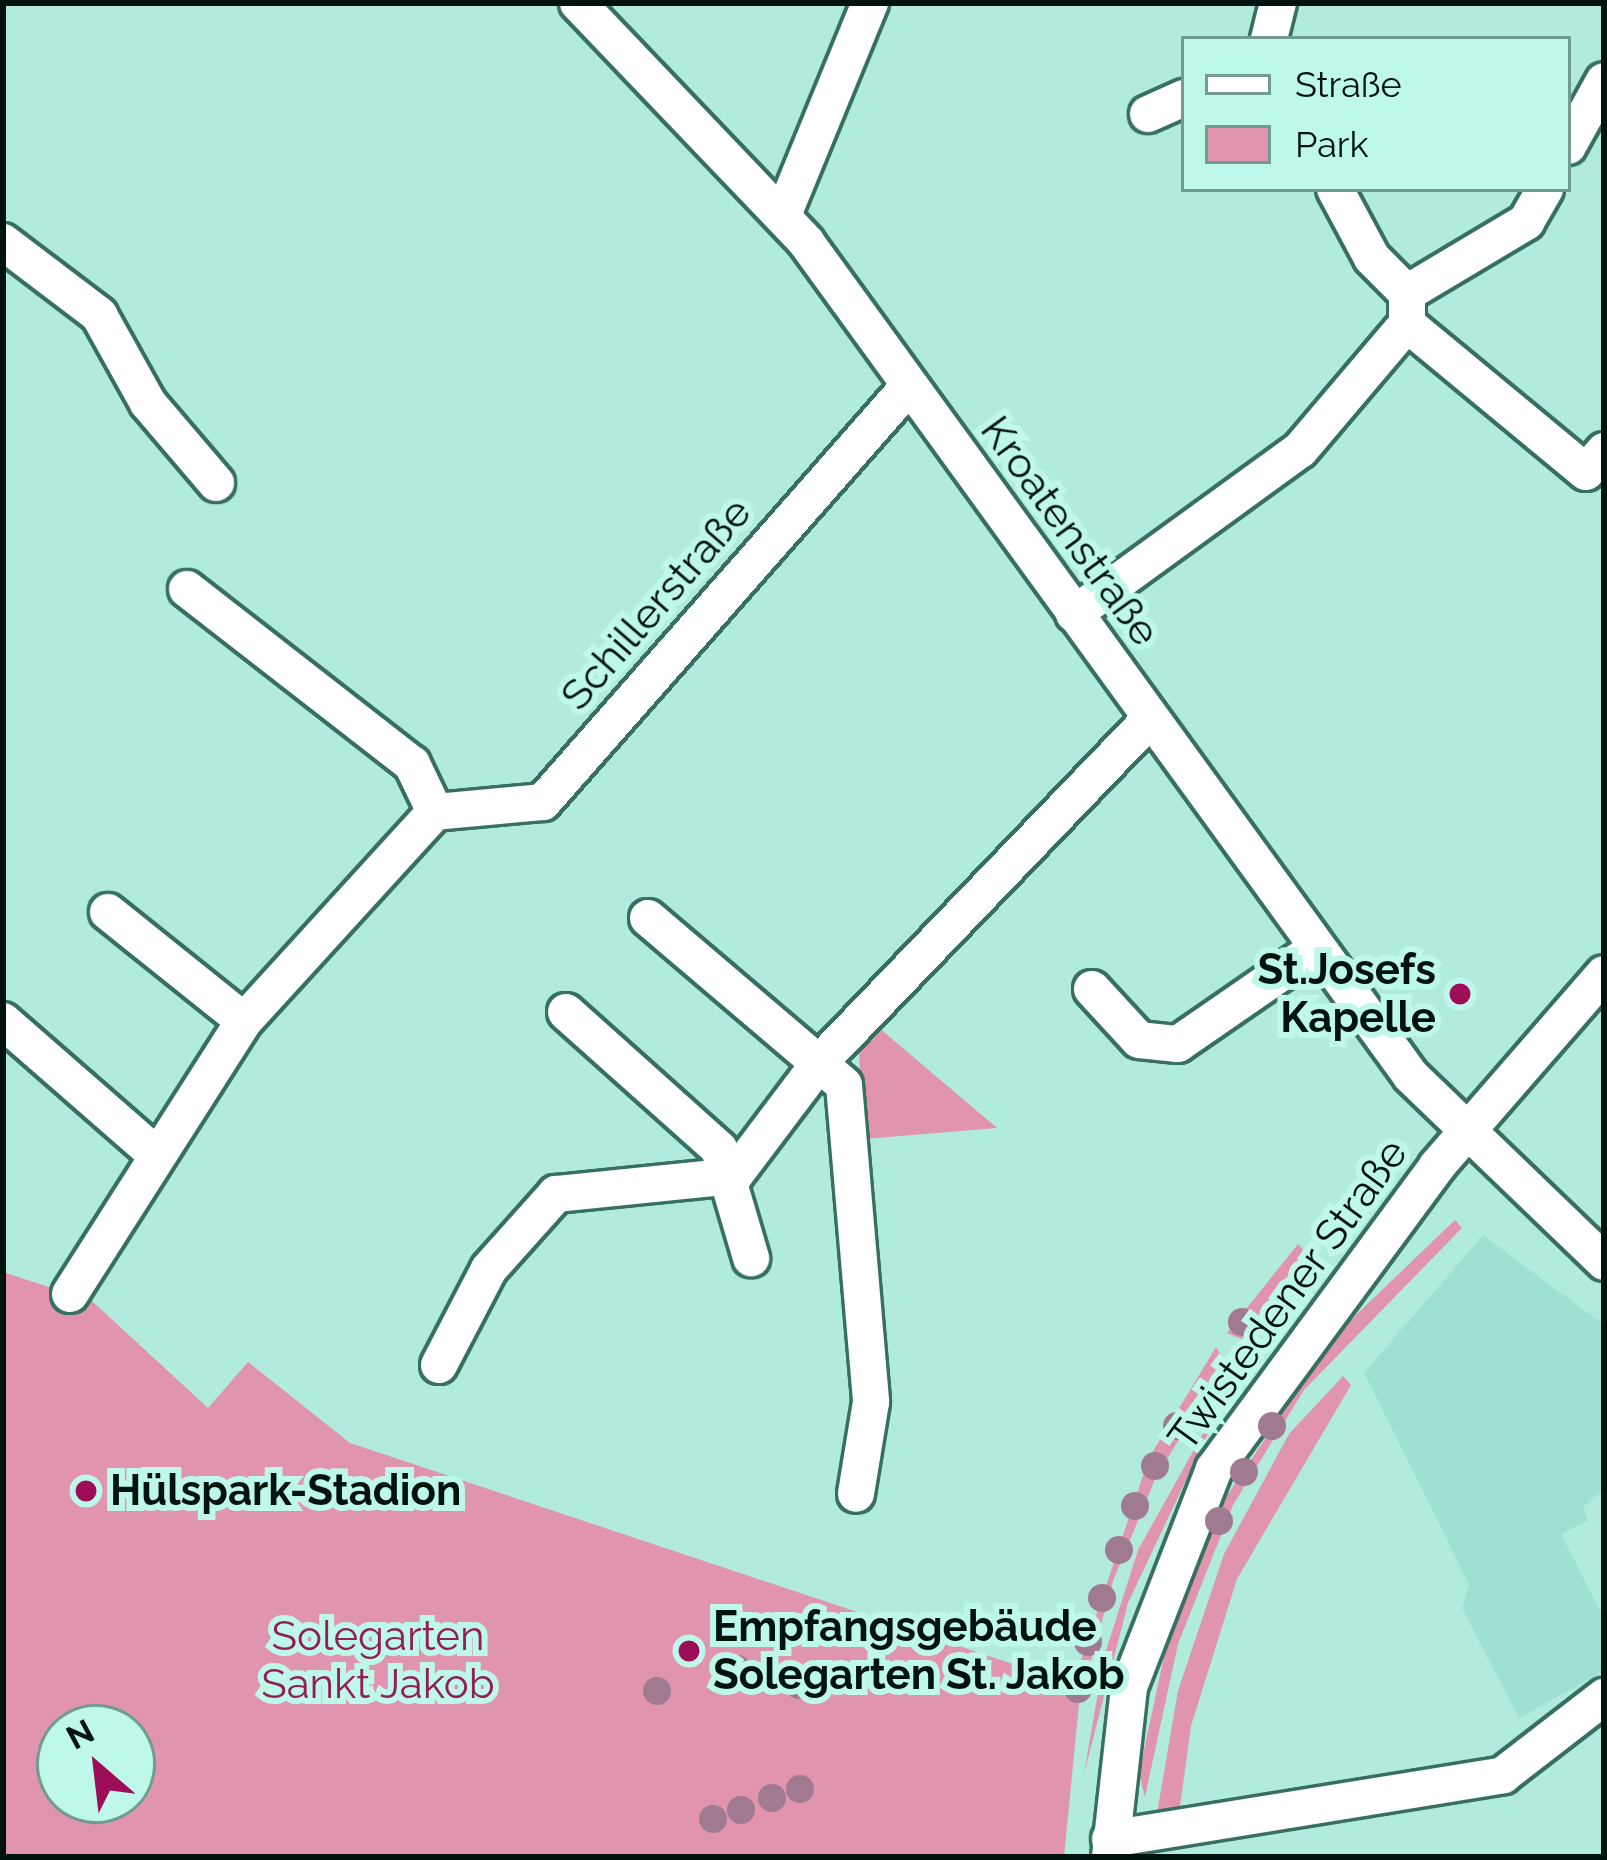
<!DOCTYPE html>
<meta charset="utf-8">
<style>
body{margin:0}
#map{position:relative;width:1607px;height:1860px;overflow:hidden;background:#b1ebdd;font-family:Raleway,sans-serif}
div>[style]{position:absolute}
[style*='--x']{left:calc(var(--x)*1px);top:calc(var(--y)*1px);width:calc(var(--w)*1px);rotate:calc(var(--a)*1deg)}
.built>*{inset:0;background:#9ee1d2}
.green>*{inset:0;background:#e194ad}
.roads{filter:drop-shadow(3px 0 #376f63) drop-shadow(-3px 0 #376f63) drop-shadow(0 3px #376f63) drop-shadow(0 -3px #376f63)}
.minor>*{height:36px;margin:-18px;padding:0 18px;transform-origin:18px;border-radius:18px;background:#fff}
.trees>*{width:28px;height:28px;margin:-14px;border-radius:50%;background:#a07a91}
.dots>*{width:33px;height:33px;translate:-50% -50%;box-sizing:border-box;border:6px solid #bef8ea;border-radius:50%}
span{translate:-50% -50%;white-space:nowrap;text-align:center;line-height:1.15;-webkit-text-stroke:12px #bef8ea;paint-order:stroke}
.street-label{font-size:42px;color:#00130f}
.poi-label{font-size:42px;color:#00130f;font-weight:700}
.right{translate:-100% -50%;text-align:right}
.left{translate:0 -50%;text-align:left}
.park-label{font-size:42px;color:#921e53}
.frame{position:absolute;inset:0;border:6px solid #00130f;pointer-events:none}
.legend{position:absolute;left:1181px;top:36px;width:390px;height:156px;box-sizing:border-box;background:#bef8ea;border:3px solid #729c92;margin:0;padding:15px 21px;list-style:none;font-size:36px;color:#00130f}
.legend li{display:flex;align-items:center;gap:24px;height:60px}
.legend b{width:60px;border:3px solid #729c92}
.north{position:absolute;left:36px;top:1704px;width:120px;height:120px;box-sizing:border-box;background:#bef8ea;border:3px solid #729c92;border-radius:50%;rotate:332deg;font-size:33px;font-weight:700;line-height:48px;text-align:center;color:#00130f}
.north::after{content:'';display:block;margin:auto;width:42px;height:54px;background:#9e0d57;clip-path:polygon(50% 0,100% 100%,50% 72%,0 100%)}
</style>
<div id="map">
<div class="built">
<div style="clip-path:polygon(1483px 1235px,1604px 1325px,1604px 1490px,1583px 1507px,1588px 1521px,1561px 1534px,1604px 1618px,1604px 1671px,1519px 1718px,1462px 1608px,1469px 1584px,1364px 1373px)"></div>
</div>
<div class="green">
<div style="clip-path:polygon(878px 1027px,997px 1128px,864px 1139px,859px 1054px)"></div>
<div style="clip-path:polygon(1455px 1220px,1462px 1228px,1304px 1390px,1233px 1505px,1178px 1644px,1145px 1797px,1139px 1773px,1168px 1638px,1224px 1500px,1334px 1336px)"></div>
<div style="clip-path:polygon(1298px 1244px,1305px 1252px,1242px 1339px,1227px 1333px)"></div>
<div style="clip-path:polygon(evenodd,3px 1272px,92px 1301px,208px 1408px,248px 1362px,350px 1443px,1073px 1684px,1149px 1458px,1216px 1347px,1226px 1363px,1156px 1477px,1113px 1581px,1079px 1704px,1064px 1857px,3px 1857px,3px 1272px,60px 1728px,132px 1728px,132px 1800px,60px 1800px,60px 1728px)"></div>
<div style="clip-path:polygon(1343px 1376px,1351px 1385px,1237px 1579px,1191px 1726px,1179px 1814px,1157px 1813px,1178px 1691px,1224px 1554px,1289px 1434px)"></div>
<div style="clip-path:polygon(1234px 1378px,1128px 1603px,1084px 1774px,1104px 1657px,1138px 1550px)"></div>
</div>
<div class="roads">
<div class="minor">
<div style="--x:578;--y:3;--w:330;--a:46.3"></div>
<div style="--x:806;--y:242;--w:1030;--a:54.04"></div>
<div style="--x:1411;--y:1076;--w:268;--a:43.9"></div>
<div style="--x:1269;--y:39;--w:37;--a:-76"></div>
<div style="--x:1148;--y:114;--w:39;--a:-24"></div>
<div style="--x:1568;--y:146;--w:74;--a:-61"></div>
<div style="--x:1335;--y:189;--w:78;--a:61.8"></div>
<div style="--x:1372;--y:258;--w:49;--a:45"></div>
<div style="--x:783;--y:215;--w:229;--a:-67.7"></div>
<div style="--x:3;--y:242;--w:121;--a:37.2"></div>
<div style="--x:99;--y:315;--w:101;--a:60.9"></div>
<div style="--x:148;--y:403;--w:105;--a:49.6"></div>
<div style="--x:1407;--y:293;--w:139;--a:-30.8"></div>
<div style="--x:1526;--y:222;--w:38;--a:-60"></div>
<div style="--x:1407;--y:324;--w:232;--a:39.6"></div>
<div style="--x:1586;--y:472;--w:28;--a:-49"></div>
<div style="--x:187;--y:589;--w:285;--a:37.9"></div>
<div style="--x:412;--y:764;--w:53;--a:64.4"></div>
<div style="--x:1074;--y:614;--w:279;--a:-36"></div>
<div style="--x:1300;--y:450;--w:165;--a:-49.7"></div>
<div style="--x:1407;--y:324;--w:31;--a:-90"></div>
<div style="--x:108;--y:912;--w:174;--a:38.7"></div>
<div style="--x:648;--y:918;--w:257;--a:40.4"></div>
<div style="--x:844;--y:1085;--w:318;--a:85.1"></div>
<div style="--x:871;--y:1402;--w:93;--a:99.3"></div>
<div style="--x:1092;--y:989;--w:69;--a:47.3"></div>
<div style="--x:1139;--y:1040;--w:39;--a:6"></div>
<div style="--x:1178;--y:1044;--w:169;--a:-34.6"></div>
<div style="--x:566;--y:1012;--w:205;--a:41.8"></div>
<div style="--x:719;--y:1149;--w:114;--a:73.6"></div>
<div style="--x:3;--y:1021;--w:199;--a:41.1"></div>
<div style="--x:70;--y:1294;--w:324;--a:-57.5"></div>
<div style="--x:244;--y:1021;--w:283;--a:-47.6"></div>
<div style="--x:435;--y:812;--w:108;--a:-5.3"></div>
<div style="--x:543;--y:802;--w:554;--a:-48.66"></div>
<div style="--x:439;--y:1365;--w:108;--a:-62.5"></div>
<div style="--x:489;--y:1269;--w:101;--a:-48.2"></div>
<div style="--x:556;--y:1194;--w:179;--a:-5.8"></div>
<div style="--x:734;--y:1176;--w:141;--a:-53"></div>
<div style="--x:819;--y:1063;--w:477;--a:-46.1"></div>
<div style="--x:1110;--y:1839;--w:398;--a:-9.2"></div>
<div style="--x:1503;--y:1775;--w:128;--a:-37.7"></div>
<div style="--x:1110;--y:1857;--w:171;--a:-83.6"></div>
<div style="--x:1129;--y:1687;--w:234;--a:-68.7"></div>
<div style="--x:1214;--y:1469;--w:376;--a:-53.6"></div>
<div style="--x:1437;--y:1166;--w:254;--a:-49"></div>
</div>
</div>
<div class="trees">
<div style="left:1242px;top:1322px"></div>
<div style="left:1177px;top:1426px"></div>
<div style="left:1272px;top:1426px"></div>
<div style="left:1155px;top:1466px"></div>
<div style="left:1244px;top:1472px"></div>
<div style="left:1135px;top:1506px"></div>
<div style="left:1219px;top:1521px"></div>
<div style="left:1119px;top:1550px"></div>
<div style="left:1102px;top:1598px"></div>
<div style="left:1088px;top:1642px"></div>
<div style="left:737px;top:1669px"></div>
<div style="left:799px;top:1685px"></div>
<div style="left:1078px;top:1689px"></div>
<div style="left:657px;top:1691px"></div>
<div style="left:800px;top:1789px"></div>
<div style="left:772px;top:1798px"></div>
<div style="left:741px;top:1810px"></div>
<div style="left:713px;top:1819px"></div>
</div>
<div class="dots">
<div style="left:1460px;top:994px;background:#9e0d57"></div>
<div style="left:86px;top:1491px;background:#9e0d57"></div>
<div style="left:689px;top:1651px;background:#9e0d57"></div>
</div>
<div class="street-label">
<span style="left:1070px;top:531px;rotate:54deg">Kroatenstraße</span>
<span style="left:656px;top:604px;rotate:-49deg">Schillerstraße</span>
<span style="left:1288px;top:1295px;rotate:-54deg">Twistedener Straße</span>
</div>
<div class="poi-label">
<span class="right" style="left:1436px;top:994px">St.Josefs<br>Kapelle</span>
<span class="left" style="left:110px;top:1491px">Hülspark-Stadion</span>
<span class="left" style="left:713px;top:1651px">Empfangsgebäude<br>Solegarten St. Jakob</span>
</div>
<div class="park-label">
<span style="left:378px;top:1660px">Solegarten<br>Sankt Jakob</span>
</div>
<div class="frame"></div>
<ul class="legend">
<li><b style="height:15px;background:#fff"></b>Straße</li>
<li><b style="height:33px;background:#e194ad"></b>Park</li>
</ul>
<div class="north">N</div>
</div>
